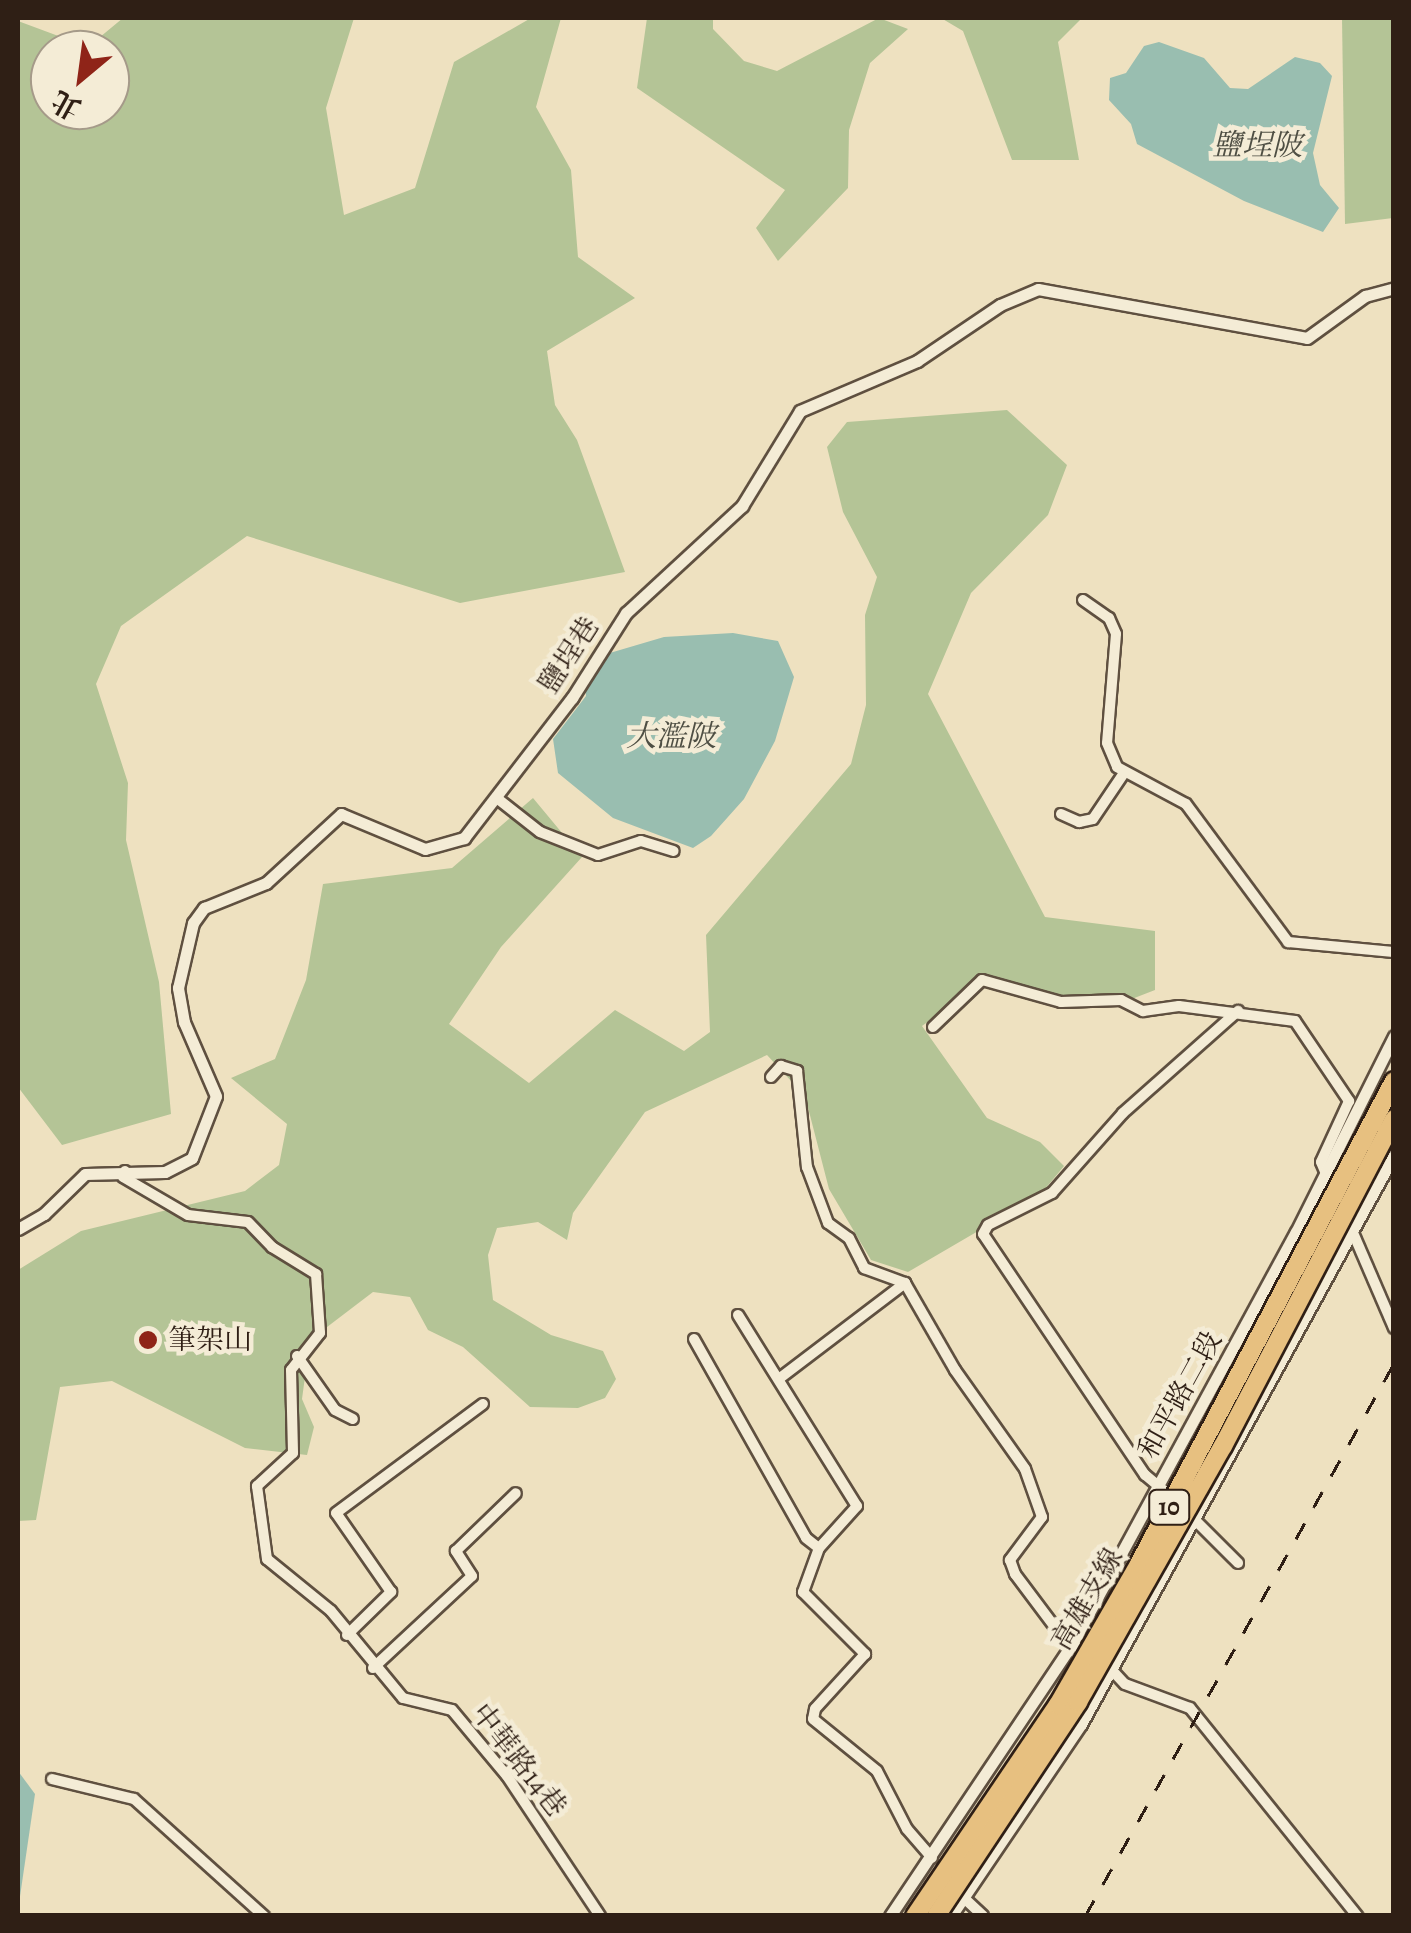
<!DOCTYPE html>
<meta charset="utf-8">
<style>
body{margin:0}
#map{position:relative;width:1411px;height:1933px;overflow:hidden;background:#eee1c0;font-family:Alegreya,"Noto Serif TC",serif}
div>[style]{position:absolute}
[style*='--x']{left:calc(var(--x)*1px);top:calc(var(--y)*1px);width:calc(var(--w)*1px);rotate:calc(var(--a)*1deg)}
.green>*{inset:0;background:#b4c496}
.water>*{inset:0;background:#99beb0}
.roads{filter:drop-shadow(2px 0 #5f5040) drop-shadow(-2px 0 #5f5040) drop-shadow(0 2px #5f5040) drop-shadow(0 -2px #5f5040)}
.minor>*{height:10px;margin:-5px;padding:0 5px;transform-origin:5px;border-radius:5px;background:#f4ecd6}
.tertiary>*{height:11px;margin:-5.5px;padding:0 5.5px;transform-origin:5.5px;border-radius:5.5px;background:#f4ecd6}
.rail>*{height:2.5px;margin-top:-1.25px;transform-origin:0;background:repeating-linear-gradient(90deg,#2f1f15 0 18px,transparent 0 36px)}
.bridges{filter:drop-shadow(2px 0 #2f1f15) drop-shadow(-2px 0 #2f1f15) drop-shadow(0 2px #2f1f15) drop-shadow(0 -2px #2f1f15)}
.motorway-bridge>*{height:18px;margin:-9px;padding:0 9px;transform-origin:9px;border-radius:9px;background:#e7c080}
.dots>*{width:28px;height:28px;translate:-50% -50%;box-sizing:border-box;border:5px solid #f4ecd6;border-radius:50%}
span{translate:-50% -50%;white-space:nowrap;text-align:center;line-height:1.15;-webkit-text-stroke:9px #f4ecd6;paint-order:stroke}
.shield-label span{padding:2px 8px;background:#f4ecd6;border:2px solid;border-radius:8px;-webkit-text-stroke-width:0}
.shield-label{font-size:25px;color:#2f1f15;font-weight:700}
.street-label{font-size:28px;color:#2f1f15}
.poi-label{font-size:28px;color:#2f1f15}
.left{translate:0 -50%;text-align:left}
.water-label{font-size:30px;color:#4f4f44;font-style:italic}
.frame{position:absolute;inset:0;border:20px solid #2f1f15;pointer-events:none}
.north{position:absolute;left:30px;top:30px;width:100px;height:100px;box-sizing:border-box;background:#f4ecd6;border:2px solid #a59a89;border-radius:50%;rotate:209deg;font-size:28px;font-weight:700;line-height:40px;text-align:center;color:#2f1f15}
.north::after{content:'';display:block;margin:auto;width:35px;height:45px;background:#8f2418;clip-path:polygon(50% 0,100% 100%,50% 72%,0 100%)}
</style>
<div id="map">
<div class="green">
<div style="clip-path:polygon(evenodd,123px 18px,354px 18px,326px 108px,344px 215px,415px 188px,454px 62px,531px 18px,561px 18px,536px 107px,571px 170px,578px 257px,635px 298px,547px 351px,555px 405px,577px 440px,625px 572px,460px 603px,247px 536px,121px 626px,96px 684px,128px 783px,126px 840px,159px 982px,171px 1114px,62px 1145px,18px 1087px,18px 21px,88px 47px,123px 18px,110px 50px,110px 110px,50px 110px,50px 50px,110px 50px)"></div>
<div style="clip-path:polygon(647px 18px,713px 18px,713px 29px,744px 61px,777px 71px,879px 18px,908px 29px,870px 63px,849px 130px,848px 188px,778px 261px,756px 228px,785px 190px,637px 88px)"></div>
<div style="clip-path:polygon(941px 18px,1082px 18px,1058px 42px,1079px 160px,1012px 160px,963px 31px)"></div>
<div style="clip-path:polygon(1342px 18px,1393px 18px,1393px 218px,1345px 224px)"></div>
<div style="clip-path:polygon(1007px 410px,1067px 465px,1048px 515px,971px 593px,928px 694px,1045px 917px,1155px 931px,1155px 990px,1124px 1002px,1082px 1005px,991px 975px,922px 1026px,987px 1118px,1040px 1142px,1064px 1166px,1040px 1195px,908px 1272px,871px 1260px,829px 1189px,805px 1096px,767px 1055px,645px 1112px,573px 1213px,567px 1240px,538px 1222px,497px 1228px,488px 1255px,493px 1300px,551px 1335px,603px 1351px,616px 1379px,605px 1398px,578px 1408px,530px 1407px,463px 1347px,428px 1330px,410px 1297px,373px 1292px,310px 1340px,302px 1399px,314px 1427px,307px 1455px,245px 1448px,112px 1381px,60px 1387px,36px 1520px,18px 1521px,18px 1270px,81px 1231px,245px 1191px,279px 1165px,287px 1124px,231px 1078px,275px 1059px,306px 980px,323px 884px,452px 868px,533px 798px,582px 857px,501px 947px,449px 1024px,529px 1083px,615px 1010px,684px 1051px,710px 1032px,706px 935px,851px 764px,866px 705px,865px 615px,877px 577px,843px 512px,827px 447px,847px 422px)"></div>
</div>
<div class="water">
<div style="clip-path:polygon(1159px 42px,1204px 58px,1230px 88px,1248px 89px,1295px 57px,1320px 63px,1332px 76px,1313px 153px,1320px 185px,1339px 208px,1323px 232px,1244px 201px,1137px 144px,1131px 124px,1109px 100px,1110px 78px,1126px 73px,1144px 46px)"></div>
<div style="clip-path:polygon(733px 633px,778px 641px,794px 677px,775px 741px,744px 799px,711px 836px,693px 848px,613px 818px,558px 773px,553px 739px,586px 696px,585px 683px,603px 655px,664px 637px)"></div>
<div style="clip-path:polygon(18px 1771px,35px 1794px,18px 1910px)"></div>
</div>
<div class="roads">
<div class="minor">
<div style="--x:1083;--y:600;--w:32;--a:35"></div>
<div style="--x:1109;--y:618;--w:17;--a:66"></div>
<div style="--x:1116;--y:634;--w:109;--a:94.7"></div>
<div style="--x:1107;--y:743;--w:26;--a:67"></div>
<div style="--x:1117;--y:767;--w:78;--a:28.2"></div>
<div style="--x:1186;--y:804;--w:172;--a:53.5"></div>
<div style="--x:1288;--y:942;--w:106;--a:5.4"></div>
<div style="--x:498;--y:799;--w:53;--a:38.2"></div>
<div style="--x:540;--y:832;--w:62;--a:21.6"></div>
<div style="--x:598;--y:855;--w:45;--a:-18"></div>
<div style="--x:641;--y:841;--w:34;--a:17"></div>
<div style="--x:1061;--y:814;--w:20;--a:24"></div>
<div style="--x:1079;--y:822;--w:14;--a:-12"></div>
<div style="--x:1093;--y:819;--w:55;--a:-56"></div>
<div style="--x:933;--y:1027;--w:68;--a:-43.8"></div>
<div style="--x:982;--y:980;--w:82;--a:15.6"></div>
<div style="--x:1061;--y:1002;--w:60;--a:-1.9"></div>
<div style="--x:1121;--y:1000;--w:25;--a:27"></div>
<div style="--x:1143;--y:1011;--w:36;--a:-8"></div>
<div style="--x:1179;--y:1006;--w:117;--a:7.4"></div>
<div style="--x:1295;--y:1021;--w:97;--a:56"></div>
<div style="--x:1349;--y:1101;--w:67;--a:114.7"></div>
<div style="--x:1321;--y:1162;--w:36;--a:67"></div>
<div style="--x:771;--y:1077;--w:15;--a:-48"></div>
<div style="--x:781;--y:1066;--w:17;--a:17"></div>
<div style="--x:797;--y:1071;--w:97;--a:84.1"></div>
<div style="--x:807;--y:1167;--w:60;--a:69.4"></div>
<div style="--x:828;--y:1223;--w:26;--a:36"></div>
<div style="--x:849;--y:1238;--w:34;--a:63"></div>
<div style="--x:864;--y:1268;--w:44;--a:20.1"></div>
<div style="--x:905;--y:1283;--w:100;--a:60.1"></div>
<div style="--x:955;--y:1370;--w:121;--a:54.7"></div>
<div style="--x:1025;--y:1469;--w:51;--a:70.5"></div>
<div style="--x:1042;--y:1517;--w:54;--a:126.7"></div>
<div style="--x:1010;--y:1560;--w:15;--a:70"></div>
<div style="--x:1015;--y:1574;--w:80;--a:53.1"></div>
<div style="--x:1063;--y:1638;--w:32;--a:32"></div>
<div style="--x:125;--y:1171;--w:6;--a:108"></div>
<div style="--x:123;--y:1177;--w:75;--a:30.3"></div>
<div style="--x:188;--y:1215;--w:60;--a:6.7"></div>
<div style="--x:248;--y:1222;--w:35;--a:46"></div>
<div style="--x:272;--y:1247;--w:52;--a:31.5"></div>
<div style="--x:316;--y:1274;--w:59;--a:86.1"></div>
<div style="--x:320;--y:1333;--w:47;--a:128.1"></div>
<div style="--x:291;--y:1370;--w:83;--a:88.6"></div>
<div style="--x:293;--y:1453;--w:49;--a:137.5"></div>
<div style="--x:257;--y:1486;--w:74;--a:82.2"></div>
<div style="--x:267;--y:1559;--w:82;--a:39.1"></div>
<div style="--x:331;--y:1611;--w:113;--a:50.4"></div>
<div style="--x:403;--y:1698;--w:50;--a:13.8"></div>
<div style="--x:452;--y:1710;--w:86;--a:50.2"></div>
<div style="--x:507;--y:1776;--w:168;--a:56.4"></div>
<div style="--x:1351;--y:1228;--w:109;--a:66.7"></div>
<div style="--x:738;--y:1315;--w:225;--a:58.1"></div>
<div style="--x:857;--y:1506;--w:57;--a:132.1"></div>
<div style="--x:819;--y:1548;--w:47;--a:110"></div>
<div style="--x:803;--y:1592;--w:88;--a:45"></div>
<div style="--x:865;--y:1654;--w:74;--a:132.3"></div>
<div style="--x:815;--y:1709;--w:10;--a:101"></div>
<div style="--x:813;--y:1719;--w:82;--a:39.1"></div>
<div style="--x:877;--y:1771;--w:65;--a:62.7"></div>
<div style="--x:907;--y:1829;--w:38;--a:49"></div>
<div style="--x:694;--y:1339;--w:228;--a:60.6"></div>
<div style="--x:806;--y:1538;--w:16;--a:38"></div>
<div style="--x:297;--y:1356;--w:66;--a:54.9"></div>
<div style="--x:335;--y:1410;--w:20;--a:27"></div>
<div style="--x:780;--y:1378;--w:157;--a:-37.2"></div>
<div style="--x:1174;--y:1499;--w:38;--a:-140"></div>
<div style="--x:1145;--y:1475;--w:290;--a:-123.9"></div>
<div style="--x:983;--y:1234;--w:10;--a:-61"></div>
<div style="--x:988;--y:1225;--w:72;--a:-26.6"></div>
<div style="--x:1052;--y:1193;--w:107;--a:-48.4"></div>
<div style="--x:1123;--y:1113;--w:154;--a:-41.6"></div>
<div style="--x:1190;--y:1515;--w:68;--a:45"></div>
<div style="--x:347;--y:1635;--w:62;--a:-44.3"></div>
<div style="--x:391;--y:1592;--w:96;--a:-124.8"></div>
<div style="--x:336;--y:1513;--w:183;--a:-36.6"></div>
<div style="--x:1109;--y:1667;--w:23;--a:47"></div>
<div style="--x:1125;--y:1684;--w:69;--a:20.3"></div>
<div style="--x:1190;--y:1708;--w:267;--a:51.2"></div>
<div style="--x:373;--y:1668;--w:135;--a:-42.9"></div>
<div style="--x:472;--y:1576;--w:30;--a:-123"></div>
<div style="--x:456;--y:1551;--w:83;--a:-44"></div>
<div style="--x:52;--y:1779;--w:84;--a:13.7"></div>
<div style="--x:134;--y:1799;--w:175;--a:42"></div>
<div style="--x:964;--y:1898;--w:26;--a:43"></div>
</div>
<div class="tertiary">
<div style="--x:18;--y:1229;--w:30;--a:-30"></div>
<div style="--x:44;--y:1214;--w:57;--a:-44.3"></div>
<div style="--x:85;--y:1174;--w:80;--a:-1.4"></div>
<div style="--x:165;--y:1172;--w:30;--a:-27"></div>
<div style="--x:192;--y:1158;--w:66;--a:-68.8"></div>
<div style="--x:216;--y:1096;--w:81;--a:-113.4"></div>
<div style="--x:184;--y:1022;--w:35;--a:-100"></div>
<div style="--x:178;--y:988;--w:67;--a:-77"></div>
<div style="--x:193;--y:923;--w:19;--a:-54"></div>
<div style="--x:204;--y:908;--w:67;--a:-22"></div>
<div style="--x:266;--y:883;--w:102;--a:-42.6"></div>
<div style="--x:341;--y:814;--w:91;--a:22.6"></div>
<div style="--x:425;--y:849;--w:41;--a:-15.8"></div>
<div style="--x:464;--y:838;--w:177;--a:-52.4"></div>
<div style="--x:572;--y:698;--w:101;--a:-57.6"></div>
<div style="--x:626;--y:613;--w:158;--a:-42.7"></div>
<div style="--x:742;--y:506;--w:111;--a:-58.6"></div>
<div style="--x:800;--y:411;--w:127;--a:-23.1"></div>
<div style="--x:917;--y:361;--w:100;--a:-34"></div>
<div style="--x:1000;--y:305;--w:41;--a:-22.8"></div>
<div style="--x:1038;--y:289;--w:273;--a:10.3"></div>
<div style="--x:1307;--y:338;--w:72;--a:-35.9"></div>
<div style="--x:1365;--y:296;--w:30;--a:-15"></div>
<div style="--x:890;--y:1916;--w:327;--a:-56.2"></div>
<div style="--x:1072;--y:1644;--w:469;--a:-61.5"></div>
<div style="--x:1296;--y:1232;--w:219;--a:-63.4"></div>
<div style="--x:951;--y:1916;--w:232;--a:-55.9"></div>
<div style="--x:1081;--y:1724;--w:649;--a:-61.19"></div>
</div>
</div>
<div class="rail">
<div style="--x:1085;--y:1916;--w:633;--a:-60.8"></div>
</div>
<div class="bridges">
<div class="motorway-bridge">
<div style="--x:915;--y:1916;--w:255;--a:-55.9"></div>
<div style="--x:1058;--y:1705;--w:163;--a:-60.1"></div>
<div style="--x:1139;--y:1564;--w:546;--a:-62.17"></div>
<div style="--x:936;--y:1916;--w:257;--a:-56.4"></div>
<div style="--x:1078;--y:1702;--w:294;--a:-60.5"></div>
<div style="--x:1223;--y:1446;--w:369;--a:-62.4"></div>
</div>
</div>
<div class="dots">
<div style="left:148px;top:1340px;background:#8f2418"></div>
</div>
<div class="shield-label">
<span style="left:1169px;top:1507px">10</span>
</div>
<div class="street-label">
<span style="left:569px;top:655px;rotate:-57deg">鹽埕巷</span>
<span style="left:1180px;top:1395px;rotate:-61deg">和平路二段</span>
<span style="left:1087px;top:1599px;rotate:-60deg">高雄支線</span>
<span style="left:519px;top:1760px;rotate:52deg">中華路14巷</span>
</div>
<div class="poi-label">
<span class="left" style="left:168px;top:1340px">筆架山</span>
</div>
<div class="water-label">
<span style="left:1257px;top:145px">鹽埕陂</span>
<span style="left:671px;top:736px">大濫陂</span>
</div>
<div class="frame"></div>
<div class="north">北</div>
</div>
